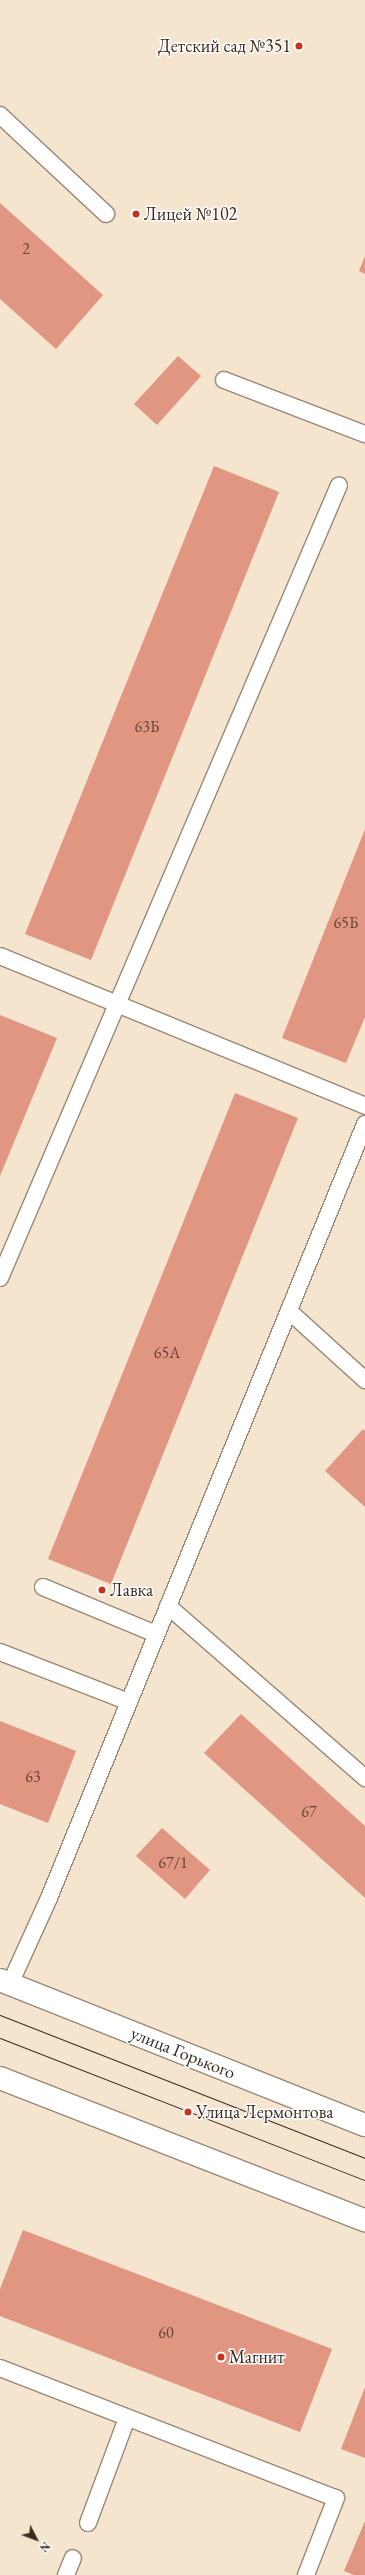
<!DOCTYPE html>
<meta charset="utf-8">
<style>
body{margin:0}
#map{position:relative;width:365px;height:2575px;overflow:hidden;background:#f5e5cf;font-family:"EB Garamond",serif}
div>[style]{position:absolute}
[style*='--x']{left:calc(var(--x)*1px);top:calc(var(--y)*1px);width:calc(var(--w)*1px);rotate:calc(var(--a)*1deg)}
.building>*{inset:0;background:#e09680}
.roads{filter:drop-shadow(1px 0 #988876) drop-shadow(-1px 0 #988876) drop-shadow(0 1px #988876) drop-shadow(0 -1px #988876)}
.lane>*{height:16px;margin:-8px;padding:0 8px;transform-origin:8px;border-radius:8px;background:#fff}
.secondary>*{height:22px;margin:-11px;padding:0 11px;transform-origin:11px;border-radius:11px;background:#fff}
.tram>*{height:1px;margin:-0.5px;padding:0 0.5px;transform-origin:0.5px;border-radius:0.5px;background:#3b2a1e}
.dots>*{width:11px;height:11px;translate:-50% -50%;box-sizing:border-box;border:2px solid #fff;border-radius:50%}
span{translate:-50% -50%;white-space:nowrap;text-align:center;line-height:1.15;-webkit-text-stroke:3px #fff;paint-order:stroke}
.number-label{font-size:16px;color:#644536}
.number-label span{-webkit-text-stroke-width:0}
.poi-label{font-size:18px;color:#3b2a1e}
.right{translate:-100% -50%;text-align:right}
.left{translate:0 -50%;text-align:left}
.street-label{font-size:18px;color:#3b2a1e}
.north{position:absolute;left:16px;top:2519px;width:40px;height:40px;-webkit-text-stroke:3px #fff;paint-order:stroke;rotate:132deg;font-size:11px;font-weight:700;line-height:16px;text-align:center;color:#3b2a1e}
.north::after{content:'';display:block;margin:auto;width:14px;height:18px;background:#3b2a1e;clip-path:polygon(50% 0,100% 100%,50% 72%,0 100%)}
</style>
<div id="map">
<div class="building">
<div style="clip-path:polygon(0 203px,103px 295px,56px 349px,0 299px)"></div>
<div style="clip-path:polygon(365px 256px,365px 274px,359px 271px)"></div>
<div style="clip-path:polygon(178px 356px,201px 376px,157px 425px,134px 404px)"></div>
<div style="clip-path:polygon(214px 466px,279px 492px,91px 960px,25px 934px)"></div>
<div style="clip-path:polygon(365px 829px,365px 1017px,346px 1063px,282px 1038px)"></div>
<div style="clip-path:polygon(0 1015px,57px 1038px,0 1176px)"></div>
<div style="clip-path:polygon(235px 1093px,298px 1118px,111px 1584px,48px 1559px)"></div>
<div style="clip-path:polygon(363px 1429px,365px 1431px,365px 1507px,325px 1471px)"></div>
<div style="clip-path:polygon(241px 1714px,365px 1826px,365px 1898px,204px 1753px)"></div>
<div style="clip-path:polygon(0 1721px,76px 1751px,48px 1823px,0 1804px)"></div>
<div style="clip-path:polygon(162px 1828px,210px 1870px,185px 1899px,136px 1856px)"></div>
<div style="clip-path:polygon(23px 2230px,332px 2349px,300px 2432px,0 2316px,0 2289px)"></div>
<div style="clip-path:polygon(365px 2387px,365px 2458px,341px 2449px)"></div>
<div style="clip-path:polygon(365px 2521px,365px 2575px,354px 2575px,344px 2571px)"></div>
</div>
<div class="roads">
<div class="lane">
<div style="--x:0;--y:115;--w:145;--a:43"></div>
<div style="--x:224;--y:380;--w:151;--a:21"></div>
<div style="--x:0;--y:956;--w:395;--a:22.3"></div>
<div style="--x:0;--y:1278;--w:862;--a:-66.85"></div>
<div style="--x:289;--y:1311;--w:103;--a:42.2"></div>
<div style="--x:43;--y:1587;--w:122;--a:22.6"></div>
<div style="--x:168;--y:1606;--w:262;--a:41.1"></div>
<div style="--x:0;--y:1652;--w:138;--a:21.2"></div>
<div style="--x:10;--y:1984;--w:94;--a:-65.6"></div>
<div style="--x:49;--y:1898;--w:836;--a:-67.79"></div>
<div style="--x:0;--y:2368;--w:360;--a:21.2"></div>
<div style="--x:336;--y:2498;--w:83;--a:111.3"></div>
<div style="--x:88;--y:2523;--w:112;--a:-69.6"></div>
<div style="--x:66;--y:2575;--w:18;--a:-68"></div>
</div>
<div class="secondary">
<div style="--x:0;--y:1980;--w:393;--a:21.7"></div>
<div style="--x:0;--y:2078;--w:392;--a:21.3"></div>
</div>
</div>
<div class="tram">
<div style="--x:0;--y:2015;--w:392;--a:21.4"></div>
<div style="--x:0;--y:2038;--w:392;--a:21.3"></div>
</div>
<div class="dots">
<div style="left:299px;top:46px;background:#c8321e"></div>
<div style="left:136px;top:214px;background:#c8321e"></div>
<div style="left:102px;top:1590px;background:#c8321e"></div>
<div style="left:188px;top:2112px;background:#c8321e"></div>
<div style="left:221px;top:2357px;background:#c8321e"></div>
</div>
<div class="number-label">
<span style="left:26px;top:249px">2</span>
<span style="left:147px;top:727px">63Б</span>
<span style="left:346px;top:923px">65Б</span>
<span style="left:167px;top:1353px">65А</span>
<span style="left:33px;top:1777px">63</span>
<span style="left:309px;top:1812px">67</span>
<span style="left:173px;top:1863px">67/1</span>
<span style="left:166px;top:2333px">60</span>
</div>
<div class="poi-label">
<span class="right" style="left:291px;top:46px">Детский сад №351</span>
<span class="left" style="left:144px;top:214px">Лицей №102</span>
<span class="left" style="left:110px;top:1590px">Лавка</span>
<span class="left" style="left:196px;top:2112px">Улица Лермонтова</span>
<span class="left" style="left:229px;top:2357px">Магнит</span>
</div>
<div class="street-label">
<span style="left:183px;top:2053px;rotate:22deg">улица Горького</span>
</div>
<div class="north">N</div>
</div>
